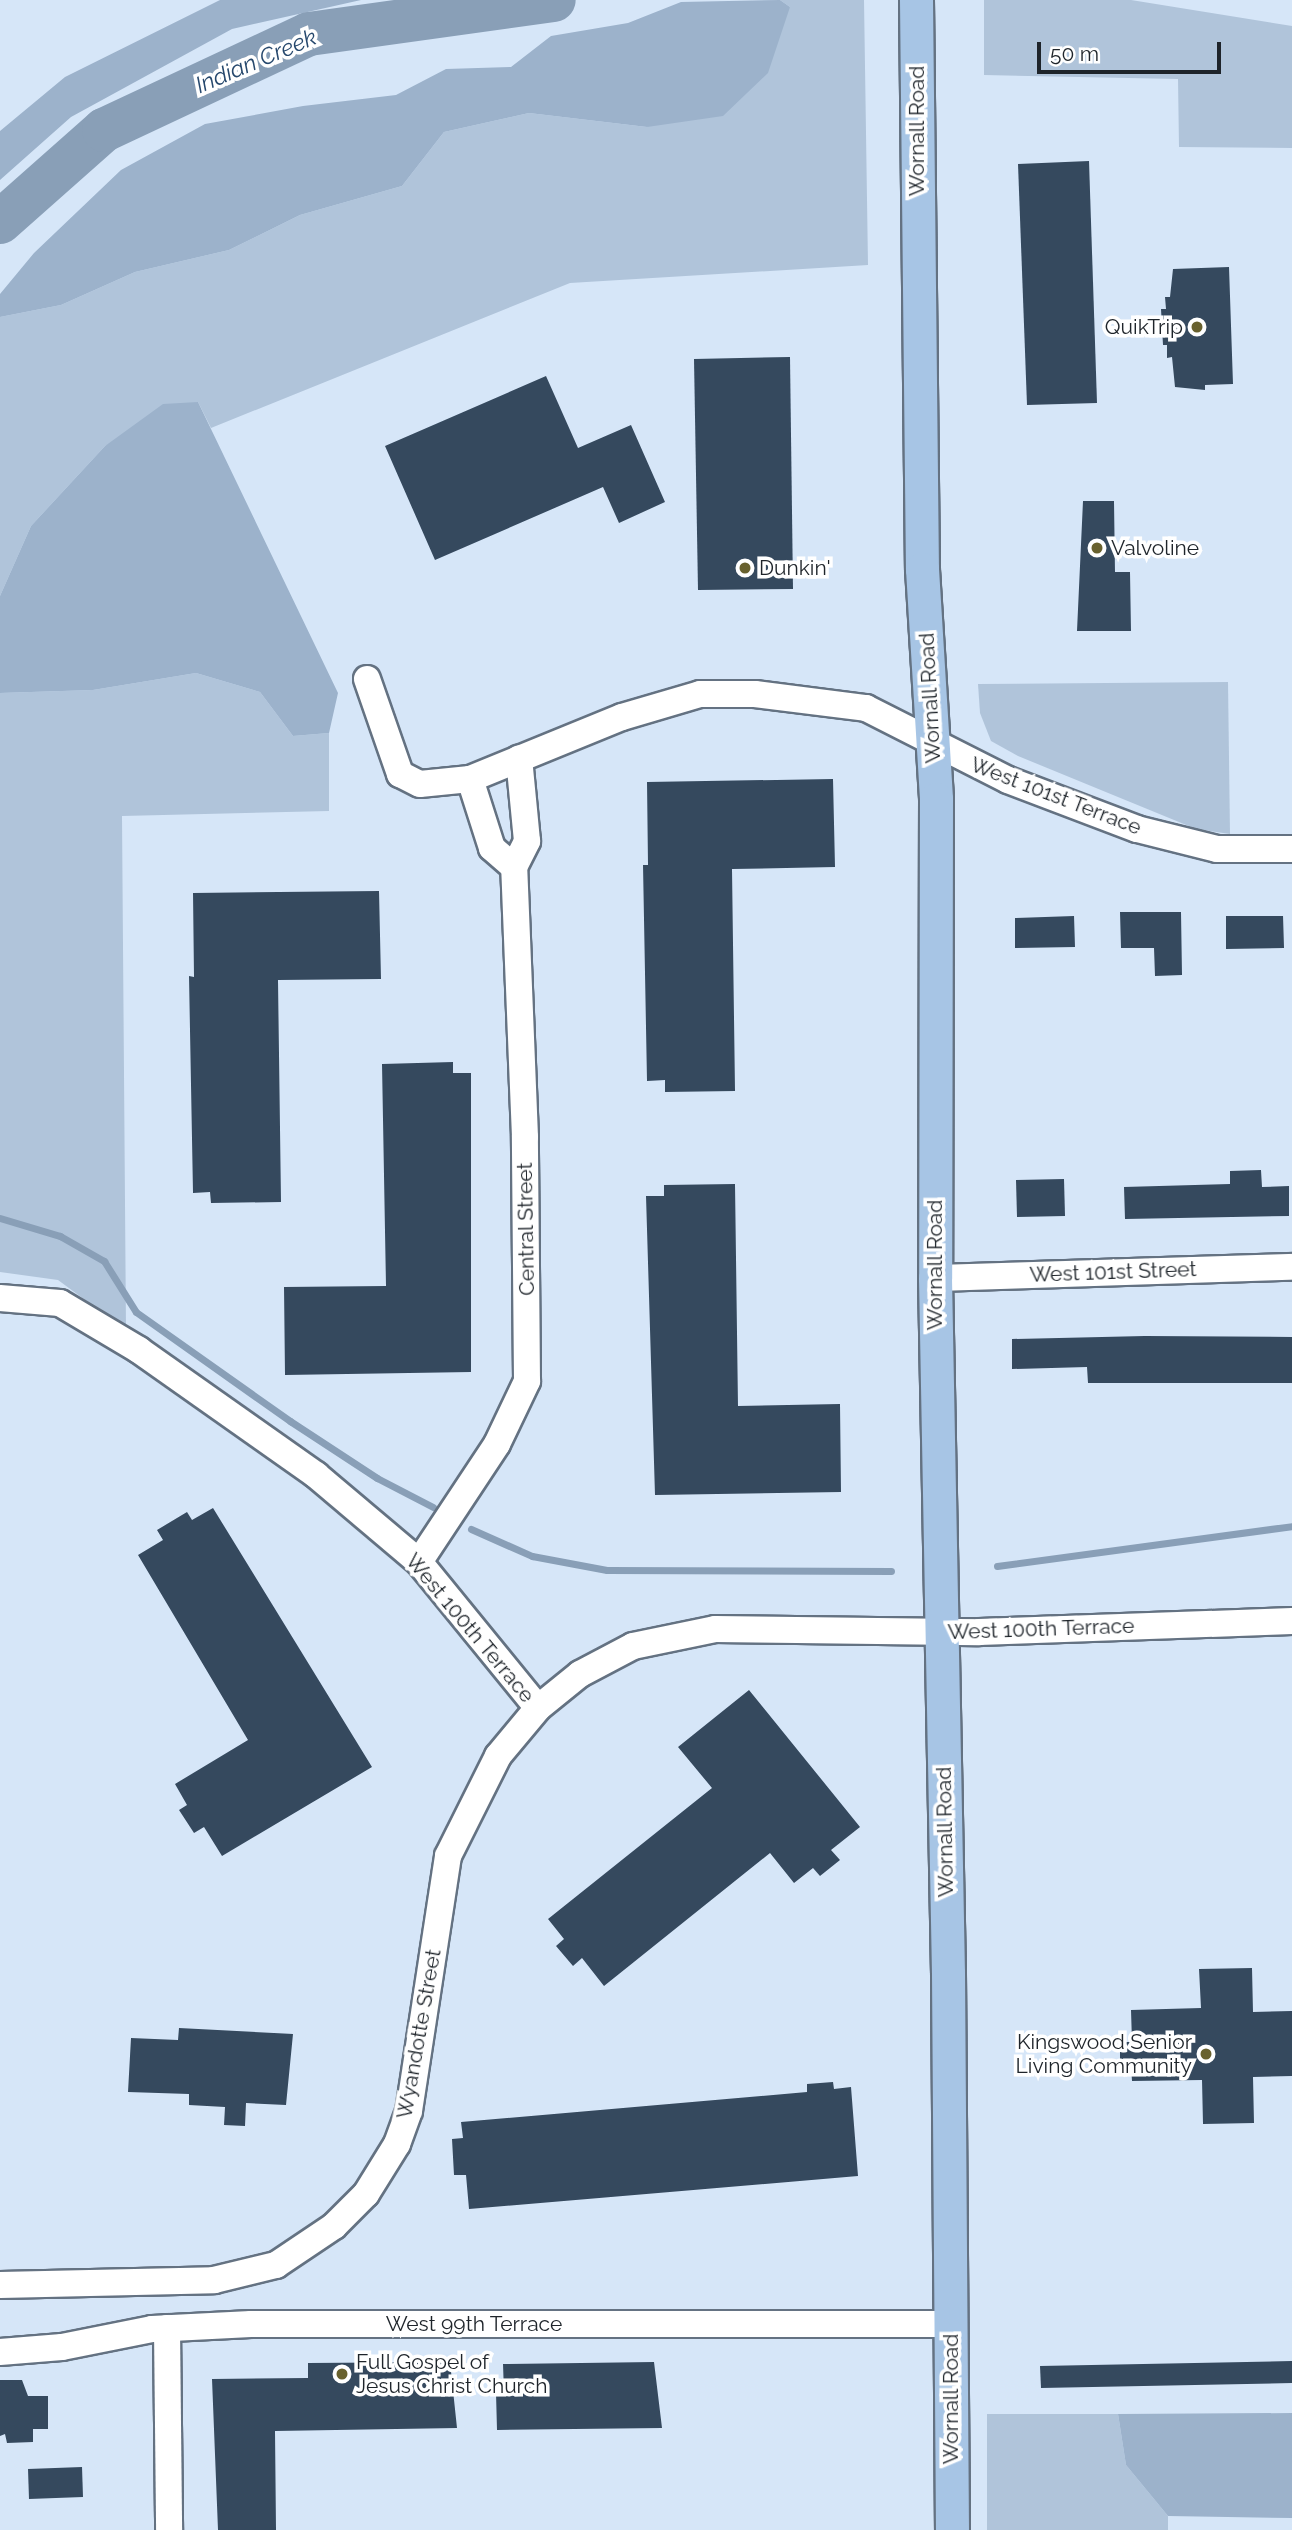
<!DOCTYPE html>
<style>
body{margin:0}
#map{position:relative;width:1292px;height:2530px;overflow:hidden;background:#d6e6f8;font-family:Raleway,sans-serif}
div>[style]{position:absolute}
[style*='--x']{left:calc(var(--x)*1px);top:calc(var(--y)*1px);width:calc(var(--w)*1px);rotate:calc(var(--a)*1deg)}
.green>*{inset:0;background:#b0c4da}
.forest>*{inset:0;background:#9cb2cb}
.stream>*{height:7px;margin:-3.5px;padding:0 3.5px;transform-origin:3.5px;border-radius:3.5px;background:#899fb7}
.river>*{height:44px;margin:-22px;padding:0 22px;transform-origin:22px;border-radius:22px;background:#899fb7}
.building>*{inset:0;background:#35495e}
.roads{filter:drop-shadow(2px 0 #647282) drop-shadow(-2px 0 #647282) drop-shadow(0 2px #647282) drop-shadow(0 -2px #647282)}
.minor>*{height:26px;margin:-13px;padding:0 13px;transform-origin:13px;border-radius:13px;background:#fff}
.major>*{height:33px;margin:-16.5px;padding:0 16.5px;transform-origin:16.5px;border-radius:16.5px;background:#a7c5e5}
.dots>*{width:19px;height:19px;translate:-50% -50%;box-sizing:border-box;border:4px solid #fff;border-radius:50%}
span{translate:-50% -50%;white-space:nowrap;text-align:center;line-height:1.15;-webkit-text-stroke:7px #fff;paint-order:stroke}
.street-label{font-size:21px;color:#1e242a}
.poi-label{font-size:21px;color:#1e242a}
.right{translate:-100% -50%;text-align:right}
.left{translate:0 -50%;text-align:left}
.water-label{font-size:23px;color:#26486d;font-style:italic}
.scale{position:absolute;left:1037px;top:42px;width:184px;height:32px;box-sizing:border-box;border:4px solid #1e242a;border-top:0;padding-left:9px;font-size:21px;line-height:24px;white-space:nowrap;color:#1e242a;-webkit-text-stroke:5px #fff;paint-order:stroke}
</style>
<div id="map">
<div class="green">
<div style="clip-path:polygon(780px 0,864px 0,868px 265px,570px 283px,211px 428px,198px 402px,105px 446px,31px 526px,0 596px,0 317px,61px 305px,135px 272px,229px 250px,300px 215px,402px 186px,444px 132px,529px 113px,647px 127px,790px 7px)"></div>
<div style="clip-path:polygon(984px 0,1131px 0,1292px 26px,1292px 148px,1179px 147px,1178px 79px,984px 75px)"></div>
<div style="clip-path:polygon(196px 673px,260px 692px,293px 736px,329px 733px,329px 811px,122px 816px,126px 1330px,58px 1280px,0 1272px,0 693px,93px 690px)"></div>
<div style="clip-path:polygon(1228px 682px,1230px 834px,1196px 829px,1018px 756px,991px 741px,980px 713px,978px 684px)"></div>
<div style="clip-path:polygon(987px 2414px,1118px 2414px,1126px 2465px,1168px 2516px,1168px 2530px,987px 2530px)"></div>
</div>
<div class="forest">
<div style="clip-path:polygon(220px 0,361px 0,232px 29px,71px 117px,0 180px,0 131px,65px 77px)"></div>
<div style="clip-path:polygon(780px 0,790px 7px,768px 73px,723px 116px,647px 127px,529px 113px,444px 132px,402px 186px,300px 215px,229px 250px,135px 272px,61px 305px,0 317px,0 294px,34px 253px,121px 170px,205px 124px,303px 106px,396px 95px,446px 69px,511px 67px,551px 36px,628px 23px,681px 2px)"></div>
<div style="clip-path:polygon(198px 402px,338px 693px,329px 733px,293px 736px,260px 692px,196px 673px,93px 690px,0 693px,0 596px,31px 526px,105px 446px,163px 404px)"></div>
<div style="clip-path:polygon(1292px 2413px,1292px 2518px,1168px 2516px,1126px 2465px,1118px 2414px)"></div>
</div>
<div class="stream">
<div style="--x:0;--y:1218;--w:63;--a:16.7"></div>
<div style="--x:60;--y:1236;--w:51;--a:29.6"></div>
<div style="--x:104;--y:1261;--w:60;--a:57.9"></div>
<div style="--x:136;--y:1312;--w:189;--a:35.3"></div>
<div style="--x:290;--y:1421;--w:104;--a:33.2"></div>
<div style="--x:377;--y:1478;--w:63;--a:27.4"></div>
<div style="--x:471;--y:1529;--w:67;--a:23.9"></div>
<div style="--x:532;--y:1556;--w:76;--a:10.6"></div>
<div style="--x:607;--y:1570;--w:284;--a:0.2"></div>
<div style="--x:997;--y:1566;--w:298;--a:-7.7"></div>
</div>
<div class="river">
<div style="--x:0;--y:222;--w:139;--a:-41.5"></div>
<div style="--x:104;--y:130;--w:226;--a:-25.1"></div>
<div style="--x:309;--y:34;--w:247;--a:-7.9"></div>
</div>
<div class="building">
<div style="clip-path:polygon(1089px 161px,1097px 403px,1027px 405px,1018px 164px)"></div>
<div style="clip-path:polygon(1229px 267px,1233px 384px,1205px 385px,1205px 390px,1175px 387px,1172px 357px,1167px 358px,1167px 345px,1163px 345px,1161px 309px,1166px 309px,1165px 297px,1170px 297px,1173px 269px)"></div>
<div style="clip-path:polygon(790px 357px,793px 589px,698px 590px,694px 359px)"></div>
<div style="clip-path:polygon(546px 376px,578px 448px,631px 425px,665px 502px,619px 523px,603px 487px,435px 560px,385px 446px)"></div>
<div style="clip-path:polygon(1083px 501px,1114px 501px,1115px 572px,1130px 572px,1131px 631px,1077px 631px)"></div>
<div style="clip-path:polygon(833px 779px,835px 867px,732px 869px,735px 1091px,665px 1092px,665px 1080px,647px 1081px,643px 865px,648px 865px,647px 782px)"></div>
<div style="clip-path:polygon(379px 891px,381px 979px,278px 980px,281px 1202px,211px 1203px,210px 1192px,193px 1193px,189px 976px,194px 977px,193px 893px)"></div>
<div style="clip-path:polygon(1120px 912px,1181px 912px,1182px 975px,1155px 976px,1154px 948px,1121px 948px)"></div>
<div style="clip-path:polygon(1074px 916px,1075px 947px,1015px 948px,1015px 918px)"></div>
<div style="clip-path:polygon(1226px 916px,1283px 916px,1284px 948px,1226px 949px)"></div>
<div style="clip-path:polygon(453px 1062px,453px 1073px,471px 1073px,471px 1372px,285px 1375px,284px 1287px,386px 1286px,382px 1064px)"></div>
<div style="clip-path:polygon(1261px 1170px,1262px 1187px,1289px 1186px,1289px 1216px,1125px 1219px,1124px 1187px,1230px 1184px,1230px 1171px)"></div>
<div style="clip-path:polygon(1064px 1179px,1065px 1216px,1017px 1217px,1016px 1180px)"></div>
<div style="clip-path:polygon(735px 1184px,738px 1406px,840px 1404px,841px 1492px,655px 1495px,646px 1196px,664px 1196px,664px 1185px)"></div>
<div style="clip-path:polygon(1145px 1336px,1292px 1337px,1292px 1383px,1088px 1383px,1087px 1367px,1012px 1369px,1012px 1339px)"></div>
<div style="clip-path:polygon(213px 1508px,372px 1767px,222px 1856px,204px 1827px,194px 1833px,179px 1810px,187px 1805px,175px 1784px,248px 1740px,138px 1555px,163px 1540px,157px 1530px,187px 1512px,192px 1520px)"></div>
<div style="clip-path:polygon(749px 1690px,860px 1827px,831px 1850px,840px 1860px,820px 1876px,813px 1868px,794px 1883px,770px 1853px,604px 1986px,582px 1958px,573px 1966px,556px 1946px,564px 1939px,548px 1919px,712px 1788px,678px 1747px)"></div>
<div style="clip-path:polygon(1252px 1968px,1253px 2012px,1292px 2011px,1292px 2076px,1253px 2077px,1254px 2123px,1203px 2124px,1202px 2080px,1132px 2081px,1131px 2066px,1120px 2066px,1120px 2042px,1132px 2042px,1131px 2010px,1201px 2008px,1199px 1969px)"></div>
<div style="clip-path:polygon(179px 2028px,293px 2034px,286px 2105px,246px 2103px,245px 2126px,224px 2125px,225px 2107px,189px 2105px,189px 2094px,128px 2092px,131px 2038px,178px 2040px)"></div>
<div style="clip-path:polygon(833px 2082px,834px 2089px,851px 2087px,858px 2176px,469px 2209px,466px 2175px,454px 2175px,452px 2139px,463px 2138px,461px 2122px,807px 2092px,807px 2084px)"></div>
<div style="clip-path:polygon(1292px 2361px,1292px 2383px,1041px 2388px,1040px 2366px)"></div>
<div style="clip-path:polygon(450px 2362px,457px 2428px,275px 2431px,276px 2530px,218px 2530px,212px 2379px,308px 2378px,308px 2363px)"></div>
<div style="clip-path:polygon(654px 2362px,662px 2428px,497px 2430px,496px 2393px,504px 2393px,503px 2364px)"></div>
<div style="clip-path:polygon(0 2380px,22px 2380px,28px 2396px,48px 2396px,48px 2429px,33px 2429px,33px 2442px,7px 2443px,5px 2434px,0 2436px)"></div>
<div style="clip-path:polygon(82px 2467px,83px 2497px,29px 2499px,28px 2469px)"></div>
</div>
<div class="roads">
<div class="minor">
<div style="--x:367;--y:679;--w:101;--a:70.8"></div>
<div style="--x:400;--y:774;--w:22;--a:27"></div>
<div style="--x:420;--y:784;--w:50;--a:-5.7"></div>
<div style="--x:470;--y:779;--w:164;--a:-22.2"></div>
<div style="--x:622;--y:717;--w:81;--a:-16.4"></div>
<div style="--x:700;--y:694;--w:55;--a:0"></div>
<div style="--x:755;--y:694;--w:112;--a:7.2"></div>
<div style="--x:866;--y:708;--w:159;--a:26.9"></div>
<div style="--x:1008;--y:780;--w:138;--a:20.8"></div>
<div style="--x:1137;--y:829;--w:82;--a:14"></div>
<div style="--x:1217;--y:849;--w:75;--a:0"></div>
<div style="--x:470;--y:779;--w:72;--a:72.3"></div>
<div style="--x:492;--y:848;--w:29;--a:41"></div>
<div style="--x:935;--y:1278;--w:357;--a:-1.8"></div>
<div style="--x:0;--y:1298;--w:60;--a:4.8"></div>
<div style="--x:60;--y:1303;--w:92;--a:30.7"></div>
<div style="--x:139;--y:1350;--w:217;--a:35.2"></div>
<div style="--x:316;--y:1475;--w:135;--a:40.2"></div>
<div style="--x:419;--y:1562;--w:188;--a:50.8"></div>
<div style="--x:419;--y:1562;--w:141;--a:-56.5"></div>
<div style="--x:497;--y:1444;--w:70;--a:-64.5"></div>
<div style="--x:527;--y:1381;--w:244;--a:-90.5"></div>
<div style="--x:525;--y:1137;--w:270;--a:-92.3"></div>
<div style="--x:514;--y:867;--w:29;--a:-63"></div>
<div style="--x:527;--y:841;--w:83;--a:-95.5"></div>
<div style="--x:0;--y:2285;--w:214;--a:-1.3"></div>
<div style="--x:214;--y:2280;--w:64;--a:-13.6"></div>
<div style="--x:276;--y:2265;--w:70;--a:-33.9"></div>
<div style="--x:334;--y:2226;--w:45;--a:-45"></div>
<div style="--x:366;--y:2194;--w:59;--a:-58.2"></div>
<div style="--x:397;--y:2144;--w:35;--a:-70"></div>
<div style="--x:409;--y:2111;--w:258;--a:-81.3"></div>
<div style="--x:448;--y:1856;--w:112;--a:-63.4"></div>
<div style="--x:498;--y:1756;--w:62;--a:-50.2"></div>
<div style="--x:538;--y:1708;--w:54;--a:-39"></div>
<div style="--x:580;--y:1674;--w:60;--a:-27.8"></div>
<div style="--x:633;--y:1646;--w:84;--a:-11.7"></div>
<div style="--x:715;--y:1629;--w:264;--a:0.7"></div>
<div style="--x:979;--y:1632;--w:313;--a:-2"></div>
<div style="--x:167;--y:2328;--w:202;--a:89.4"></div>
<div style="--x:0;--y:2352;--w:62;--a:-4.6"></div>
<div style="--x:62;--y:2347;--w:92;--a:-11.3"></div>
<div style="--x:152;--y:2329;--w:99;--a:-2.9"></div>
<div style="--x:251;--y:2324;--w:700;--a:0"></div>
</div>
<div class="major">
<div style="--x:916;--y:0;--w:569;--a:89.4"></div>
<div style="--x:922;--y:569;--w:230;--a:86.5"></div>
<div style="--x:936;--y:799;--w:479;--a:90.1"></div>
<div style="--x:935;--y:1278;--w:695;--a:88.93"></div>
<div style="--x:948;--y:1973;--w:557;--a:89.59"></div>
</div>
</div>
<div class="dots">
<div style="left:1197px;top:327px;background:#68612e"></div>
<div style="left:1097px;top:548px;background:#68612e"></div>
<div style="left:745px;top:568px;background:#68612e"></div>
<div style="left:1206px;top:2054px;background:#68612e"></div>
<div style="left:342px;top:2374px;background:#68612e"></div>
</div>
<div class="street-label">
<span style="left:917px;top:131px;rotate:-90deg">Wornall Road</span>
<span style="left:930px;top:698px;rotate:-93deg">Wornall Road</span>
<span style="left:1056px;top:796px;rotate:21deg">West 101st Terrace</span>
<span style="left:526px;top:1229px;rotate:-91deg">Central Street</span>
<span style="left:935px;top:1265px;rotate:-90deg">Wornall Road</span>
<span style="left:1113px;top:1272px;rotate:-2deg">West 101st Street</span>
<span style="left:470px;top:1628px;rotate:50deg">West 100th Terrace</span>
<span style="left:1041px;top:1629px;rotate:-2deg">West 100th Terrace</span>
<span style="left:945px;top:1832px;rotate:-91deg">Wornall Road</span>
<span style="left:419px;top:2034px;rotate:-80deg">Wyandotte Street</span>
<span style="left:474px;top:2324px">West 99th Terrace</span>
<span style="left:951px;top:2399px;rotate:-90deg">Wornall Road</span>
</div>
<div class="poi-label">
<span class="right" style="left:1183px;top:327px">QuikTrip</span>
<span class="left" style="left:1111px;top:548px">Valvoline</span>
<span class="left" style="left:759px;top:568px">Dunkin'</span>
<span class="right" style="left:1192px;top:2054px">Kingswood Senior<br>Living Community</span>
<span class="left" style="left:356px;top:2374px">Full Gospel of<br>Jesus Christ Church</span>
</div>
<div class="water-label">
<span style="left:256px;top:61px;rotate:-23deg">Indian Creek</span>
</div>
<div class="scale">50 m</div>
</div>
